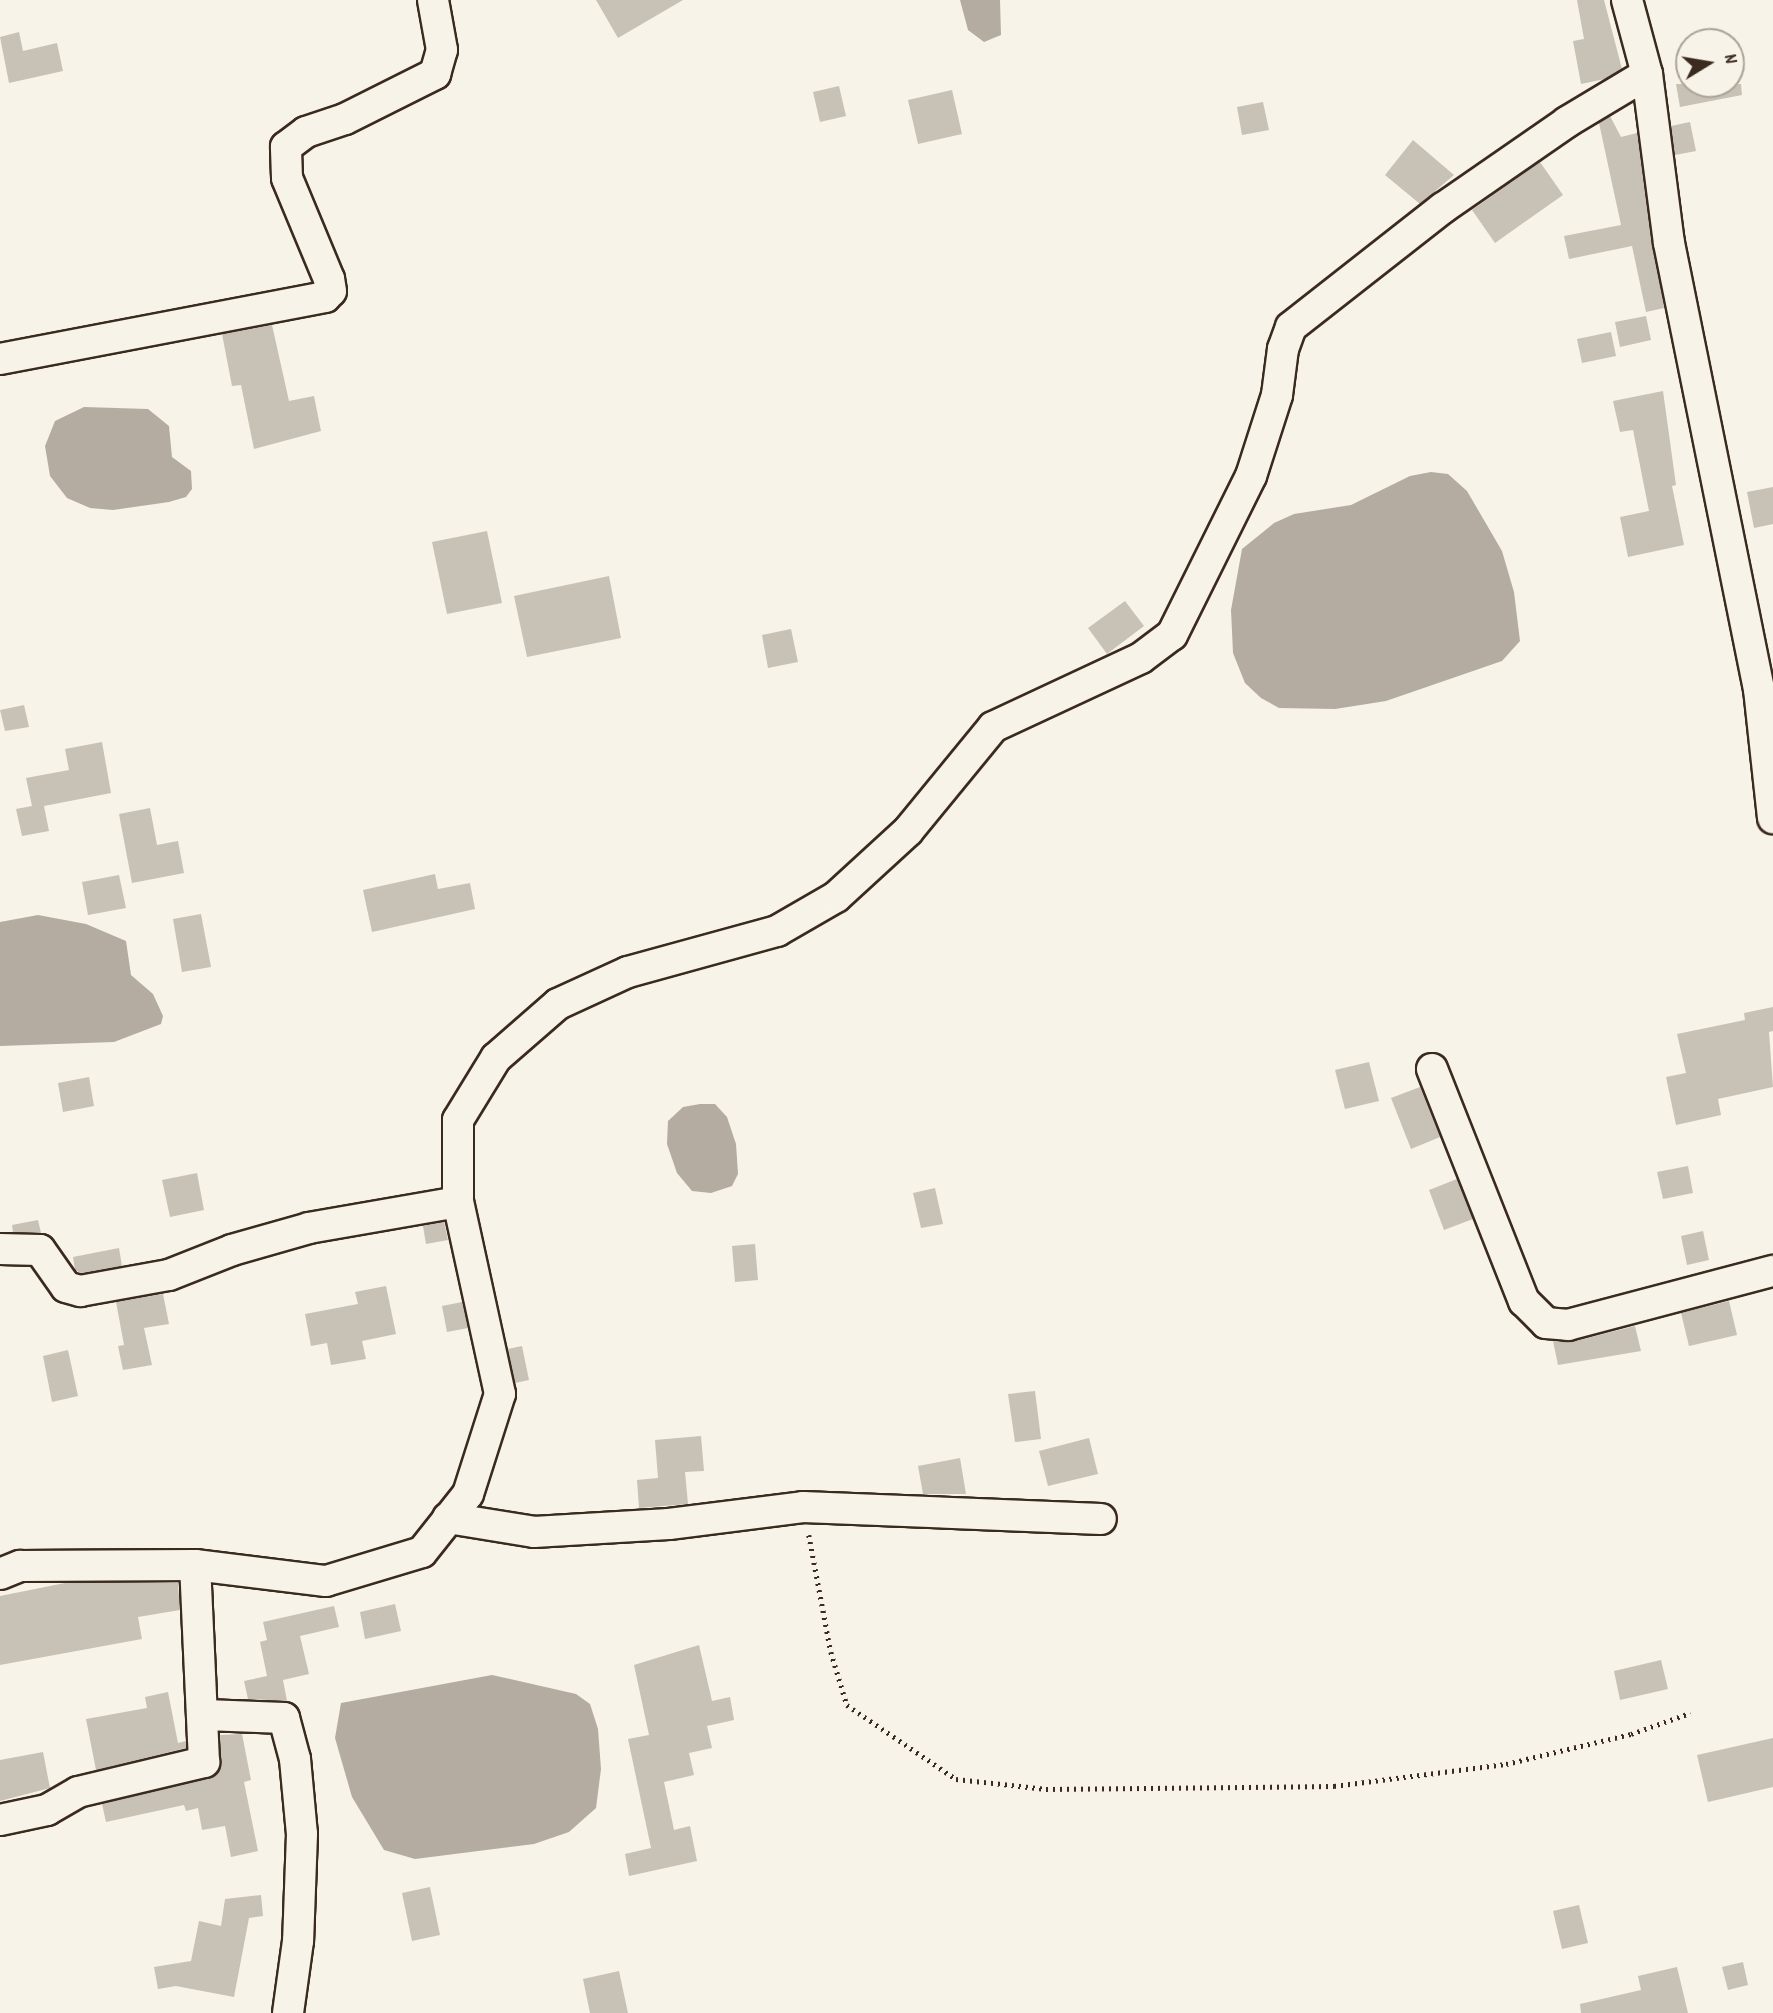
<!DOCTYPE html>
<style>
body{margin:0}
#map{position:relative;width:1773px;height:2013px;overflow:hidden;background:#f7f3e8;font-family:Dekko,sans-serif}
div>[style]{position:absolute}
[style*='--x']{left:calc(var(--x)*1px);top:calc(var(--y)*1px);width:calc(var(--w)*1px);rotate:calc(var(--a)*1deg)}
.water>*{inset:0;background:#b4aca0}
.building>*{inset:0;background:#c8c1b6}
.path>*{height:4.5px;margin-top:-2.25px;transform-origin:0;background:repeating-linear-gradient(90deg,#3b2a1e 0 2px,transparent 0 7px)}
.roads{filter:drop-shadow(2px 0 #3b2a1e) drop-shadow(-2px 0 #3b2a1e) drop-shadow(0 2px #3b2a1e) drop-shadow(0 -2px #3b2a1e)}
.minor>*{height:30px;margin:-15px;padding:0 15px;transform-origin:15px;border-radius:15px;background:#f7f3e8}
span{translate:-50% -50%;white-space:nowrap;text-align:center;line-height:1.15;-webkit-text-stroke:5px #f7f3e8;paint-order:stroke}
.north{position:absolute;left:1675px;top:28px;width:70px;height:70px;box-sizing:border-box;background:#f7f3e8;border:2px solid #aca397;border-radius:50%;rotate:79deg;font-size:19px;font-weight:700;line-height:28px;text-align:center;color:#3b2a1e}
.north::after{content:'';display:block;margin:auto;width:24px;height:32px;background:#3b2a1e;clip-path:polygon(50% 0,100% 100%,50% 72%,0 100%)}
</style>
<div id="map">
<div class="water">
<div style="clip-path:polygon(960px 0,1000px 0,1001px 35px,984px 42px,968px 30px)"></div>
<div style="clip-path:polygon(84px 407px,148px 409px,169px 426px,172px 457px,191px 471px,192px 489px,186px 497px,169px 502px,113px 510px,90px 508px,67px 498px,50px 476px,45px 446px,55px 421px)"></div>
<div style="clip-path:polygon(1431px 472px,1448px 474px,1467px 491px,1502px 551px,1514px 592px,1520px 641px,1502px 661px,1386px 701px,1335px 709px,1279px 708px,1261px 698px,1245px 683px,1233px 653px,1231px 610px,1242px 549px,1274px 523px,1294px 514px,1351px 505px,1410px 476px)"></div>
<div style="clip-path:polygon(38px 915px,86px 924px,126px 941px,131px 975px,153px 994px,163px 1016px,161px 1024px,114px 1042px,0 1046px,0 922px)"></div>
<div style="clip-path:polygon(700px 1104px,715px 1104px,727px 1117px,736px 1144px,738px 1174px,732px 1186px,711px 1193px,692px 1191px,677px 1173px,667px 1144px,668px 1121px,683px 1107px)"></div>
<div style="clip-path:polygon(492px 1675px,576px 1694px,590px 1704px,598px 1729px,601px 1769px,596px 1808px,569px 1832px,534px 1844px,415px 1859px,384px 1850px,352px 1797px,335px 1738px,341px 1703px)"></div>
</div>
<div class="building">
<div style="clip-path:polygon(596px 0,683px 0,618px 38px)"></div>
<div style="clip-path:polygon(1577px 0,1604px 0,1622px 69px,1605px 79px,1581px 84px,1573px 41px,1584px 39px)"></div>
<div style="clip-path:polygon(19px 32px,23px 51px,57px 43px,63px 71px,9px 83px,0 37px)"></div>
<div style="clip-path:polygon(1676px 84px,1741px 84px,1742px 95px,1680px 107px)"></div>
<div style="clip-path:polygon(839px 86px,846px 116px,820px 122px,813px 92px)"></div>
<div style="clip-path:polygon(952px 90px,962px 134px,918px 144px,908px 100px)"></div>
<div style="clip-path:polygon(1263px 102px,1269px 130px,1242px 135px,1237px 107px)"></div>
<div style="clip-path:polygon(1610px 116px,1621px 137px,1637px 133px,1664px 308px,1646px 312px,1632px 246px,1569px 259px,1564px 236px,1621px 225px,1599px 123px)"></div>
<div style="clip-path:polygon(1690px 122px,1696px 151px,1675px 155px,1671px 126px)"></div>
<div style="clip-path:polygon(1413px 140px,1454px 175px,1420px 204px,1385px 175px)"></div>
<div style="clip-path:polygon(1540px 162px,1563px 195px,1495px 243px,1472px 210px)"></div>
<div style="clip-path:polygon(1646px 316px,1651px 340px,1620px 347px,1615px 322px)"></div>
<div style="clip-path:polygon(272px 325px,289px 401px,314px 396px,321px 431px,254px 449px,241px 385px,232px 386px,222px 334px)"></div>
<div style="clip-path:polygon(1611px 332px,1616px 356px,1582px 363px,1577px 339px)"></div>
<div style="clip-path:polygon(1663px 391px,1676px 485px,1672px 486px,1684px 545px,1628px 557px,1620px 517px,1649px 511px,1633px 430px,1620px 432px,1613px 401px)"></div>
<div style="clip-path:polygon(1773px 487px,1773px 524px,1754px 528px,1747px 492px)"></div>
<div style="clip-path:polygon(487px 531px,502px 603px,447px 614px,432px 542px)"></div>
<div style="clip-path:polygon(609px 576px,621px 638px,527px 657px,514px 596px)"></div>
<div style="clip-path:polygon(1125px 601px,1144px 626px,1107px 654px,1088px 628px)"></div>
<div style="clip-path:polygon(791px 629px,798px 662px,768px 668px,762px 635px)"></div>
<div style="clip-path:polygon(24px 705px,29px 727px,5px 731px,0 710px)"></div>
<div style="clip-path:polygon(102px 742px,111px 793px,44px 806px,49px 831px,22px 836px,16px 809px,32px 806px,26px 778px,69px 770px,65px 749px)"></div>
<div style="clip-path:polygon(150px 808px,157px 845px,178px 841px,184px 873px,132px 883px,119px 814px)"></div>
<div style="clip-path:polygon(435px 874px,438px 889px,470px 883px,475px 909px,372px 932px,363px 890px)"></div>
<div style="clip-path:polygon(119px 875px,126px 908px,88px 915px,82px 882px)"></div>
<div style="clip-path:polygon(201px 914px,211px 967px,182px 972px,173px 919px)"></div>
<div style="clip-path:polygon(1773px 1007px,1773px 1031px,1769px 1032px,1773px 1087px,1718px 1099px,1721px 1115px,1676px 1125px,1666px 1077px,1686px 1073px,1677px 1034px,1745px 1020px,1744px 1013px)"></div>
<div style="clip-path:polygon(1369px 1062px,1379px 1101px,1345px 1109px,1335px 1070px)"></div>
<div style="clip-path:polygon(89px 1077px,94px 1106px,63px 1112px,58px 1083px)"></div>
<div style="clip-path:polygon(1420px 1087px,1440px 1137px,1411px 1149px,1391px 1098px)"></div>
<div style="clip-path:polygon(1688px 1166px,1693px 1193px,1663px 1199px,1657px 1172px)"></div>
<div style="clip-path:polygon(197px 1173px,204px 1210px,170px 1217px,162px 1180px)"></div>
<div style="clip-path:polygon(1457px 1179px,1473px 1219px,1444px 1230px,1429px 1190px)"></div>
<div style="clip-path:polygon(935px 1188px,943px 1224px,921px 1228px,913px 1193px)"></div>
<div style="clip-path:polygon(38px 1220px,41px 1233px,13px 1232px,12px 1225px)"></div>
<div style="clip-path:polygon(444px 1222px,448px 1240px,426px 1244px,423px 1226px)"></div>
<div style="clip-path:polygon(1703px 1231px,1709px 1260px,1687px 1265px,1681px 1236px)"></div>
<div style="clip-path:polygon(755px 1244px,758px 1280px,735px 1282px,732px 1246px)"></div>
<div style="clip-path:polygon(119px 1248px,122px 1266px,81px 1273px,75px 1270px,73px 1257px)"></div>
<div style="clip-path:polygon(386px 1286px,396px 1334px,362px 1341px,366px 1359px,331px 1365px,327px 1343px,311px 1346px,305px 1314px,358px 1304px,355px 1292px)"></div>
<div style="clip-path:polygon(163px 1294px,169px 1324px,144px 1328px,152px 1365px,123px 1370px,118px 1346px,124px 1345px,116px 1302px)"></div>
<div style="clip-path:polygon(1729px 1301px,1737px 1335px,1689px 1346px,1681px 1313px)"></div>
<div style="clip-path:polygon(462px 1302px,468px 1328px,447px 1332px,442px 1306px)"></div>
<div style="clip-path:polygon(1635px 1326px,1641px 1351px,1558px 1365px,1553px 1341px,1572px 1342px)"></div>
<div style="clip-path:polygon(522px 1346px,529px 1380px,515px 1383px,508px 1349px)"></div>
<div style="clip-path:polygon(68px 1350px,78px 1396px,52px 1402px,43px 1356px)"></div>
<div style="clip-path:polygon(1035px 1391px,1041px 1439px,1015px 1442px,1008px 1394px)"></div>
<div style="clip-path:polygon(701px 1436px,704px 1471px,685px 1472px,688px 1504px,639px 1508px,637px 1480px,658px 1478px,655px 1440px)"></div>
<div style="clip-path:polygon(1089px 1438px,1098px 1474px,1048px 1486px,1039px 1451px)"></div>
<div style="clip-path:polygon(960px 1458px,966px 1494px,923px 1494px,918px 1466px)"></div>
<div style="clip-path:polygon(65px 1583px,178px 1583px,180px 1610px,138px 1617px,142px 1639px,0 1665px,0 1596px)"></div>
<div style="clip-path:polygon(395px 1604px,401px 1631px,365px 1639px,360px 1612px)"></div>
<div style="clip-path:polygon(334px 1606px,339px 1627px,300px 1636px,309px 1674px,283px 1680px,287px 1701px,248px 1699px,244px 1681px,267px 1676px,260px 1642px,267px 1640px,263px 1622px)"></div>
<div style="clip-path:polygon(699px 1645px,712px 1701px,730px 1697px,734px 1720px,707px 1726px,712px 1748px,689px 1753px,694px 1775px,664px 1782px,674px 1830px,690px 1826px,697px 1861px,629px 1876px,625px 1854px,651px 1848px,628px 1739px,649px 1735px,634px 1665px)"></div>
<div style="clip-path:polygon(1661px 1660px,1668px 1689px,1620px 1700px,1614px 1671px)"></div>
<div style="clip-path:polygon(168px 1692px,178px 1743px,186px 1741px,186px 1748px,96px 1770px,86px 1719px,147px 1708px,145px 1697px)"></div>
<div style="clip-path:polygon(242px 1734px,251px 1780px,244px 1782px,258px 1851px,231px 1857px,225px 1826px,202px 1830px,198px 1808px,186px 1811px,184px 1805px,106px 1822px,102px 1804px,215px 1776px,221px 1762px,220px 1735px)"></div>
<div style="clip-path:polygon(1773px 1738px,1773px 1787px,1708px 1802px,1697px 1755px)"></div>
<div style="clip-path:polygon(43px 1752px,50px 1788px,0 1801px,0 1760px)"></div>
<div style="clip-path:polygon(430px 1887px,440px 1935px,412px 1941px,402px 1893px)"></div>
<div style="clip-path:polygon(261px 1895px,263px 1916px,249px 1918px,234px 1997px,176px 1986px,158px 1989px,154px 1967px,191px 1961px,199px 1921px,221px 1926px,225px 1899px)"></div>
<div style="clip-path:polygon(1579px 1905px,1588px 1943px,1562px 1949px,1553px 1911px)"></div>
<div style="clip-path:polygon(1743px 1962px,1748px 1985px,1728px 1990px,1722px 1967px)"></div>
<div style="clip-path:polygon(1677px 1967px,1688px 2013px,1581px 2013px,1580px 2004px,1641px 1990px,1638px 1976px)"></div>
<div style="clip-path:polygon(619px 1971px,628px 2013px,590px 2013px,583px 1979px)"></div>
</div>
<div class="path">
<div style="--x:809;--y:1535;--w:119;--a:79.4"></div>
<div style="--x:831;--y:1652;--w:55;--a:73.2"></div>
<div style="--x:847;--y:1705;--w:132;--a:34.2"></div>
<div style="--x:956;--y:1779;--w:91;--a:6.3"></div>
<div style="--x:1046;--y:1789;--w:288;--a:-0.6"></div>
<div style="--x:1334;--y:1786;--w:173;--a:-7.3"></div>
<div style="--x:1506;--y:1764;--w:129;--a:-13.5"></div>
<div style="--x:1631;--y:1734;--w:63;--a:-19.6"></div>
</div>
<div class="roads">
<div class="minor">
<div style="--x:1627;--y:0;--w:77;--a:74.9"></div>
<div style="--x:1647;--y:74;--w:170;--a:82.6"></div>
<div style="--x:1669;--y:243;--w:455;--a:78.6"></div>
<div style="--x:1759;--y:689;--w:130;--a:83.8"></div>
<div style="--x:0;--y:359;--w:331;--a:-10.8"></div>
<div style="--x:325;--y:297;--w:8;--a:-45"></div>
<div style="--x:331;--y:291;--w:12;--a:-99"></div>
<div style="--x:329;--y:279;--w:109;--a:-112.6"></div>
<div style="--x:287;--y:178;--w:31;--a:-92"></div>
<div style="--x:286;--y:147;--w:25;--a:-37"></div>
<div style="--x:306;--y:132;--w:41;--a:-18.4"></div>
<div style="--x:345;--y:119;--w:101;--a:-26.6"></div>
<div style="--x:435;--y:74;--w:25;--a:-74"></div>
<div style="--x:442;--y:50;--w:51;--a:-100.2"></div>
<div style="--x:1432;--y:1069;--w:250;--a:68.4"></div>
<div style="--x:1524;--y:1301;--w:31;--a:45"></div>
<div style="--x:1546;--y:1323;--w:22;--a:5"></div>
<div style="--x:1568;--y:1325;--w:212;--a:-14.8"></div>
<div style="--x:0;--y:1249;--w:40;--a:1.4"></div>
<div style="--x:40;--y:1250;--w:45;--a:54.9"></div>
<div style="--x:66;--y:1287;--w:15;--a:16"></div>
<div style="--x:80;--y:1291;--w:90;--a:-10.2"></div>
<div style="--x:169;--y:1275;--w:68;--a:-21.6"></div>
<div style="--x:232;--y:1250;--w:80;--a:-15.9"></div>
<div style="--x:309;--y:1228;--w:151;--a:-9.9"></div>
<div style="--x:448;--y:1518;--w:87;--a:9.2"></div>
<div style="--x:534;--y:1532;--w:135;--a:-3.4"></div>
<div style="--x:669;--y:1524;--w:135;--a:-7.2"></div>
<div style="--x:803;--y:1507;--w:298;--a:2.3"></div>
<div style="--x:0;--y:1574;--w:22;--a:-22"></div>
<div style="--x:20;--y:1566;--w:175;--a:-0.3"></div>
<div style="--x:195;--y:1565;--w:132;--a:7"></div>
<div style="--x:326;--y:1581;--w:100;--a:-16.8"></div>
<div style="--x:422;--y:1552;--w:74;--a:-51.6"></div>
<div style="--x:468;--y:1494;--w:105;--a:-72.3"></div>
<div style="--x:500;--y:1394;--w:197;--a:-102.3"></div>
<div style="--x:458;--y:1202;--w:82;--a:-90"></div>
<div style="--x:458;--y:1120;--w:73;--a:-58.5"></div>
<div style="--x:496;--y:1058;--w:82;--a:-41.1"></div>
<div style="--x:558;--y:1004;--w:77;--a:-24.6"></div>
<div style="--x:628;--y:972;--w:155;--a:-15.4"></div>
<div style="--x:777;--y:931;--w:68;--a:-30"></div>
<div style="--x:836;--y:897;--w:98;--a:-42.5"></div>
<div style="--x:908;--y:831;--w:134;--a:-50.7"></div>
<div style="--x:993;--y:727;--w:163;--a:-25"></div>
<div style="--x:1141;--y:658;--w:39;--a:-37"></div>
<div style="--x:1172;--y:635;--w:178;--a:-63.6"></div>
<div style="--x:1251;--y:476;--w:85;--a:-72.2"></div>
<div style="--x:1277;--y:395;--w:46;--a:-82.6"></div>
<div style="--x:1283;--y:349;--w:23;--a:-70"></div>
<div style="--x:1291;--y:327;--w:193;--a:-38.1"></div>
<div style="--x:1443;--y:208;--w:151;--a:-34.7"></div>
<div style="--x:1567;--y:122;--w:93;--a:-31"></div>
<div style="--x:205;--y:1715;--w:79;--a:2.2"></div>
<div style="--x:284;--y:1718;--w:42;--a:75"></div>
<div style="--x:295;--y:1759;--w:75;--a:84.7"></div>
<div style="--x:302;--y:1834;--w:107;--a:92.1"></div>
<div style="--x:298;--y:1941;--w:73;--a:97.9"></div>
<div style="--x:0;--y:1820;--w:48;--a:-12"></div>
<div style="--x:47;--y:1810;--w:36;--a:-30"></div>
<div style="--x:78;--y:1792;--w:130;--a:-13.4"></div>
<div style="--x:204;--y:1762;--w:197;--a:-92.6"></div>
</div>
</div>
<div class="north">N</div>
</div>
